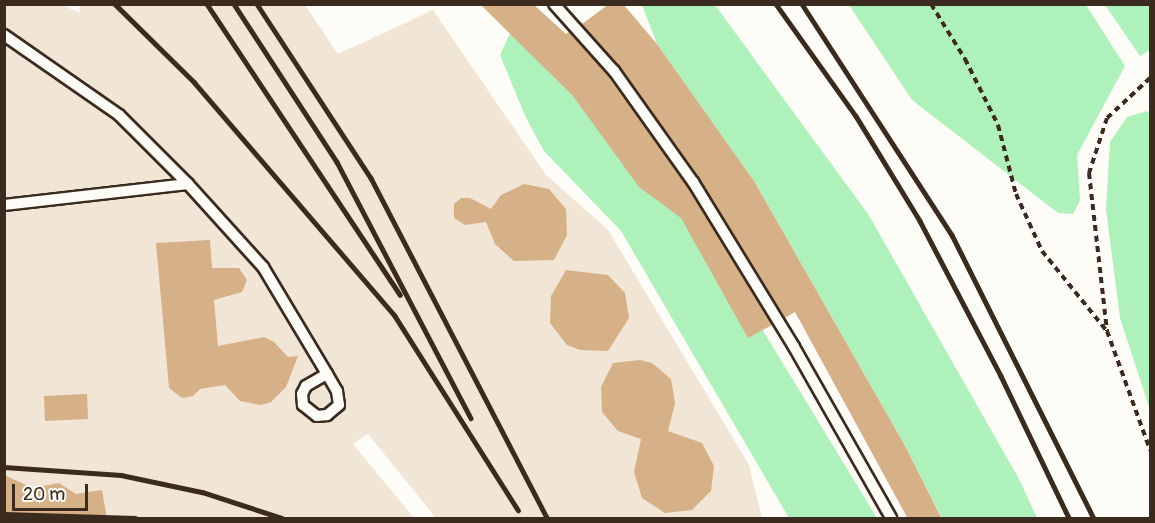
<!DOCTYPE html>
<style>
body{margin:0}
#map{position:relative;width:1155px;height:523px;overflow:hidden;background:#fdfcf7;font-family:Pangolin,sans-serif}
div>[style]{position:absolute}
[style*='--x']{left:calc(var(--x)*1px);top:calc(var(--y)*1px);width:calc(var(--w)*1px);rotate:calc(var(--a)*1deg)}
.built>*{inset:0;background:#f1e5d5}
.green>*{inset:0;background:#aff1ba}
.building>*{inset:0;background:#d6b087}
.path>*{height:4px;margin-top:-2px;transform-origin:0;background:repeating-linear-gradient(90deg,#3b2a1e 0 6px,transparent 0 10.5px)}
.roads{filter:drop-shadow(2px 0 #3b2a1e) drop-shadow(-2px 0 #3b2a1e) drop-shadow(0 2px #3b2a1e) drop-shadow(0 -2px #3b2a1e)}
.lane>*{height:10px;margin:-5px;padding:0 5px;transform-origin:5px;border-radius:5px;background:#fdfcf7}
.rail>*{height:4.5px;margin:-2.25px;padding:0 2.25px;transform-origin:2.25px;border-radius:2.25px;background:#3b2a1e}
span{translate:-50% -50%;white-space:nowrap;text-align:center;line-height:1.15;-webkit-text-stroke:4.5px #fdfcf7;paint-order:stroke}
.frame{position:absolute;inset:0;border:6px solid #3b2a1e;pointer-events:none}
.scale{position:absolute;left:12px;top:484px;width:76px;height:27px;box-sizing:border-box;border:3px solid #3b2a1e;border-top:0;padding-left:8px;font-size:18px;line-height:21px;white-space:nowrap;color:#3b2a1e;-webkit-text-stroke:4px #fdfcf7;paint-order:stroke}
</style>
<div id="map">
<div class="built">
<div style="clip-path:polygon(79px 4px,305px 5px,338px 54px,433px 10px,546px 175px,608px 230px,749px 465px,762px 518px,436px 518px,368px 434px,353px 444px,414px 518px,5px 518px,4px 5px,62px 5px,80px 13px)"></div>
</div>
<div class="green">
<div style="clip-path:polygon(642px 5px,715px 5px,868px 214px,1019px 479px,1037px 518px,942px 518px,904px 444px,754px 181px,657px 44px)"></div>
<div style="clip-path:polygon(849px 5px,1086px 5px,1125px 66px,1077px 155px,1080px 200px,1073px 214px,1058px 213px,912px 100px)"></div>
<div style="clip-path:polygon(1105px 5px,1150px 5px,1150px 50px,1140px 56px)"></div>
<div style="clip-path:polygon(514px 25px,672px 181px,877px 518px,789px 518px,621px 231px,544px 151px,526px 118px,500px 55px)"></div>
<div style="clip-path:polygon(1147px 111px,1150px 115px,1150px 410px,1120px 318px,1106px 209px,1110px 142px,1127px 117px)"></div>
</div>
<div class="building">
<div style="clip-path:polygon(480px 4px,533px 4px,566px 34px,569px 32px,608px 76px,687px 186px,772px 325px,748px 338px,681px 218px,639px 187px,573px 96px)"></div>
<div style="clip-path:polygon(609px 4px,623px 4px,657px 44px,754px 181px,904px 444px,942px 519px,908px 519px,795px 312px,785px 318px,699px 178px,620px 67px,582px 24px)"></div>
<div style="clip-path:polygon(524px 184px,549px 189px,566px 209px,567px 235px,554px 260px,514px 261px,495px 244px,486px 222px,465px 225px,454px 218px,454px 204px,461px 198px,470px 198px,491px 209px,501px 195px)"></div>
<div style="clip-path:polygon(210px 240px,212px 268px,239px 268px,247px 280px,242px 292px,214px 300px,218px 346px,264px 337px,274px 342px,288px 357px,298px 356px,286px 387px,271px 402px,261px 405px,240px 401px,225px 385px,200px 389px,193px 396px,182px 398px,169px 388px,156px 243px)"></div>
<div style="clip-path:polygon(566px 270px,608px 275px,625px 293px,629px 318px,608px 351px,580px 350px,567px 345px,550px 323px,551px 296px)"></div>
<div style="clip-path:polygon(640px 360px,652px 363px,671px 379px,675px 403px,668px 431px,702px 443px,714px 466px,711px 491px,692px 510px,665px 513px,642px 498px,634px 472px,641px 439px,618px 431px,602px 412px,601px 387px,613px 363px)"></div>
<div style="clip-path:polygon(87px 394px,88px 419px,45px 421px,44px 396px)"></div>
<div style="clip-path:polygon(4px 475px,33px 488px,59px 483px,76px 494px,102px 490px,107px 519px,4px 519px)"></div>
</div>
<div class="path">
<div style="--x:931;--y:4;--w:65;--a:58.3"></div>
<div style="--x:965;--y:59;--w:74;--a:63.4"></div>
<div style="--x:998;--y:125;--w:71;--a:75.4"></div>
<div style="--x:1016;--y:194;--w:63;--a:65.5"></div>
<div style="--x:1042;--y:251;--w:102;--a:51"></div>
<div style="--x:1150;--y:78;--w:59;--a:137.1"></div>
<div style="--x:1107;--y:118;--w:58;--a:108.1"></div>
<div style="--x:1089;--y:173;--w:159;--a:83.5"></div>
<div style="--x:1107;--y:331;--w:127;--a:70.1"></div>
</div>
<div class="roads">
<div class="lane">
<div style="--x:554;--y:4;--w:90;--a:48.2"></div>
<div style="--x:614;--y:71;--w:136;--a:54.6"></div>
<div style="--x:693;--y:182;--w:193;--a:58.5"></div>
<div style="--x:794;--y:347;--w:197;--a:60.4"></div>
<div style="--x:4;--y:35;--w:140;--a:34.8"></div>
<div style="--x:119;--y:115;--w:98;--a:45"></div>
<div style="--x:4;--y:205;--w:185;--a:-6.5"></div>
<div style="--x:188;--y:184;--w:112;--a:47.9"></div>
<div style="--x:263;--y:267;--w:125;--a:59.1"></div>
<div style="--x:327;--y:374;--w:20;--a:60"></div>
<div style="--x:337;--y:391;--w:14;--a:82"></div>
<div style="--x:339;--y:405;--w:16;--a:140"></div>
<div style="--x:327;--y:415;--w:10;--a:174"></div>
<div style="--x:317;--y:416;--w:18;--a:-142"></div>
<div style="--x:303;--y:405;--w:11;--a:-95"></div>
<div style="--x:302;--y:394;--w:9;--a:-63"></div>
<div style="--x:306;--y:386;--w:24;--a:-30"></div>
</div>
</div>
<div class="rail">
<div style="--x:115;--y:4;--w:111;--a:44.6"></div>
<div style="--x:194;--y:82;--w:308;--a:49.3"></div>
<div style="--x:395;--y:316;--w:230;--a:57.6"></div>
<div style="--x:207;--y:4;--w:349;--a:56.4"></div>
<div style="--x:234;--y:4;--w:189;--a:56.9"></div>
<div style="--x:337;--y:162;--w:289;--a:62.4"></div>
<div style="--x:257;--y:4;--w:208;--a:56.8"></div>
<div style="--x:371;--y:178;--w:383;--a:62.6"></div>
<div style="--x:776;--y:4;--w:138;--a:54.5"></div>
<div style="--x:856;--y:116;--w:123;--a:58.6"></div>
<div style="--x:920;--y:221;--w:175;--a:62.4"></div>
<div style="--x:1001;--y:376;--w:157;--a:64.4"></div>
<div style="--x:802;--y:4;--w:275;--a:57"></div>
<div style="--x:952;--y:235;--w:317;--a:63.4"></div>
<div style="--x:4;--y:467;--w:117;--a:3.9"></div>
<div style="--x:121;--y:475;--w:83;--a:11.9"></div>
<div style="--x:202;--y:492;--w:84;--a:18"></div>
<div style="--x:4;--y:514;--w:131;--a:1.7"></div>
</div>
<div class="frame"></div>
<div class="scale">20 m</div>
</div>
